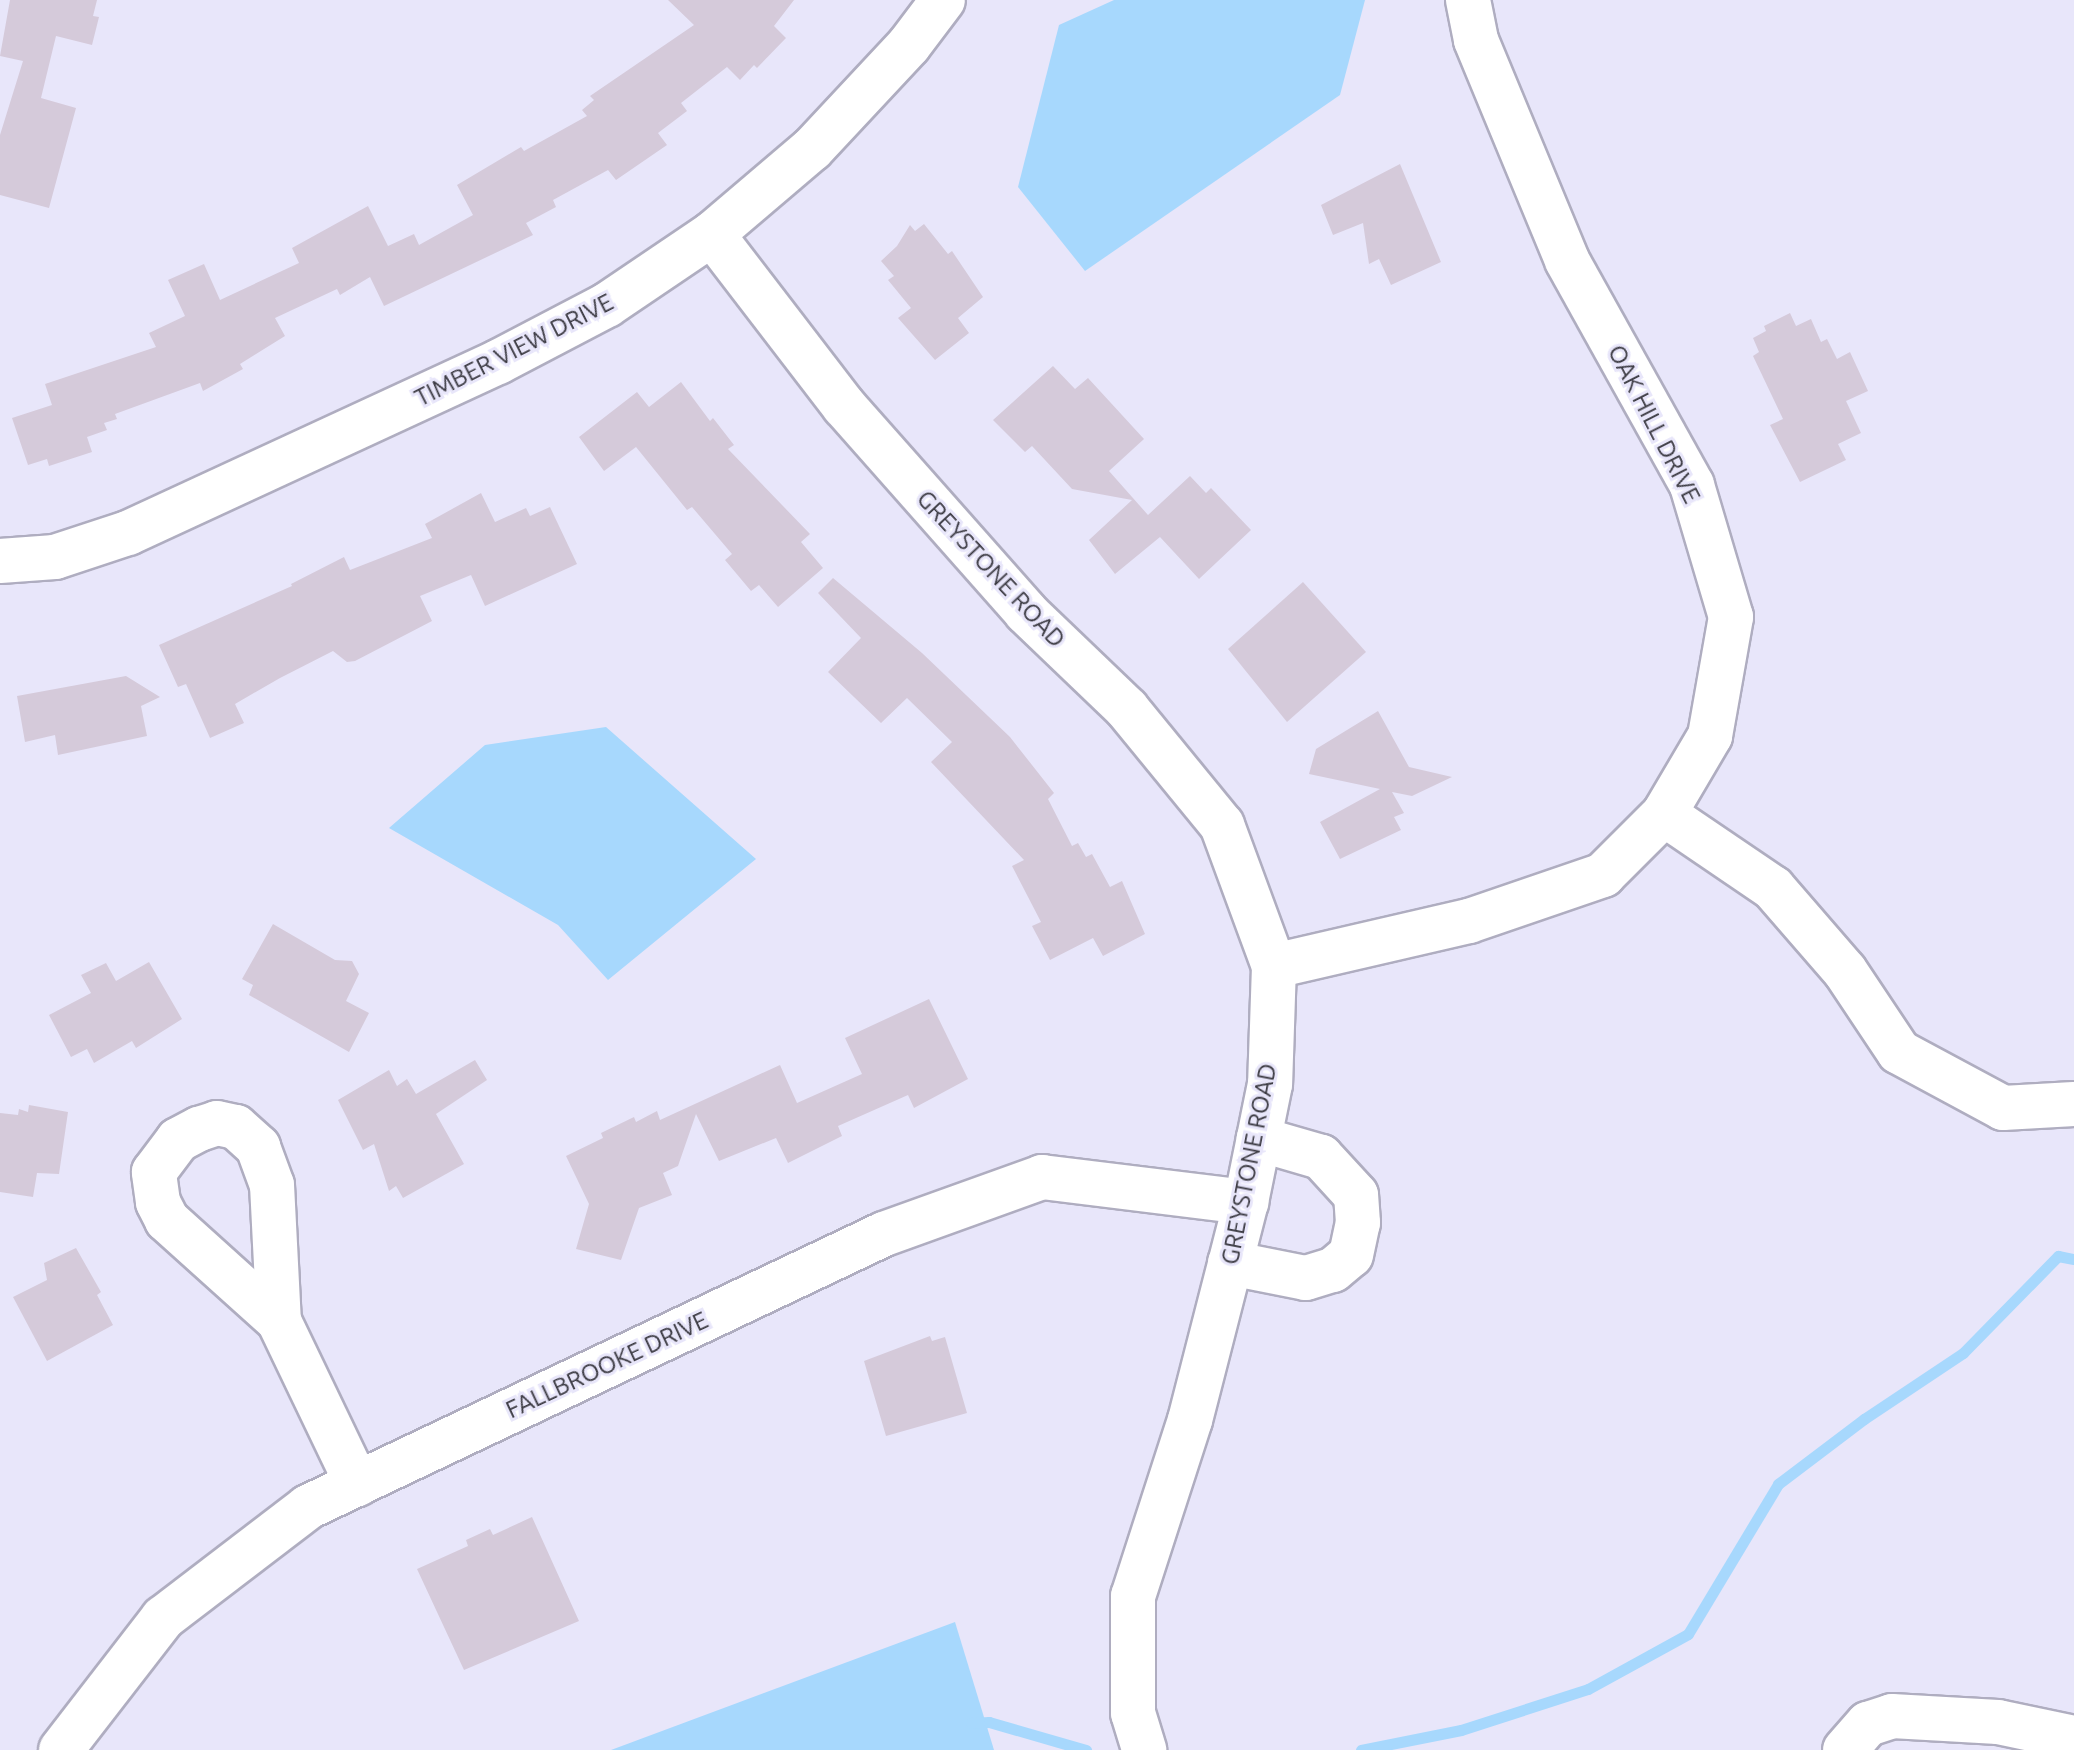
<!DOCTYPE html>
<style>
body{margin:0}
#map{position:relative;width:2074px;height:1750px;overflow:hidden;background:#e8e6fa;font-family:Ubuntu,sans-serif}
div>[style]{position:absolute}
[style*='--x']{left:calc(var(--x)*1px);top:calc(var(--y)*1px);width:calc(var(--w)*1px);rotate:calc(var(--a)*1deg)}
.water>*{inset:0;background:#a7d8fd}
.stream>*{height:11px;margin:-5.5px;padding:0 5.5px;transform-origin:5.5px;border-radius:5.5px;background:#a7d8fd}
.building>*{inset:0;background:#d5cada}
.roads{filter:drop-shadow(2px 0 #afadc0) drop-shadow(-2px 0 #afadc0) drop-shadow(0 2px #afadc0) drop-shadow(0 -2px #afadc0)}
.minor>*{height:44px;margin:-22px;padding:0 22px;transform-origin:22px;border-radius:22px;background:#fff}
span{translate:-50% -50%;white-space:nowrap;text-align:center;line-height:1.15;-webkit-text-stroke:6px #e8e6fa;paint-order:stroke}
.street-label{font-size:24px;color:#3b3a42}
</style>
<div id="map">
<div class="water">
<div style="clip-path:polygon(1114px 0,1365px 0,1340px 95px,1085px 271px,1018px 187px,1059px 25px)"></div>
<div style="clip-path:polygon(606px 727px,756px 859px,608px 980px,558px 925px,389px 828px,485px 745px)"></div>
<div style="clip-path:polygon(955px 1622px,994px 1750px,611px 1750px)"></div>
</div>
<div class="stream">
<div style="--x:971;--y:1723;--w:18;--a:-3"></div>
<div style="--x:989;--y:1722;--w:101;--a:16.1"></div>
<div style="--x:1361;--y:1750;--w:102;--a:-11.3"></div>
<div style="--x:1461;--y:1730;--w:133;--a:-17.9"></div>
<div style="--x:1588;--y:1689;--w:114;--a:-28.8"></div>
<div style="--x:1688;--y:1634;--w:175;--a:-59"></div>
<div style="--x:1778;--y:1484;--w:108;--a:-37.1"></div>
<div style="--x:1864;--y:1419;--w:119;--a:-33.7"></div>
<div style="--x:1963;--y:1353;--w:136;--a:-45.6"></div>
<div style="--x:2058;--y:1256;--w:16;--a:11"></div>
</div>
<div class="building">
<div style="clip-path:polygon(10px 0,97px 0,93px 16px,99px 17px,92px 45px,56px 36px,41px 98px,76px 108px,49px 208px,0 195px,0 135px,23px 61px,0 56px)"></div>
<div style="clip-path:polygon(668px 0,794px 0,774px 26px,786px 38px,757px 68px,754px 65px,740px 80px,727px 67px,681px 103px,687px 111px,658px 133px,667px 145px,616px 180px,608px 170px,553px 200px,556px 207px,526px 223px,533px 235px,384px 306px,370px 277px,340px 295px,337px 289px,275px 318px,285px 336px,240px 364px,243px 369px,203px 391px,200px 383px,115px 414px,117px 419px,104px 423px,107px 430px,87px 437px,92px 452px,49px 466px,47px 459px,28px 465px,12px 418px,52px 405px,45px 384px,156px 347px,149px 333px,185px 316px,168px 280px,204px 264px,220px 300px,299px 263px,292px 248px,368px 206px,388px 246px,414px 234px,419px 245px,473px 215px,457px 185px,521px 147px,524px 151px,587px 116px,582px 110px,594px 100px,590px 96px,694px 25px)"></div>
<div style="clip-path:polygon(1400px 164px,1441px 262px,1391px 285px,1379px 259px,1369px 264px,1363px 223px,1333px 235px,1321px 205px)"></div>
<div style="clip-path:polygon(924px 224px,948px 254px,952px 251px,983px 297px,958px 318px,969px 333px,935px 360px,898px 318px,911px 308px,888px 280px,894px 276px,881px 261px,897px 246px,910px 225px,915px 231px)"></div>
<div style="clip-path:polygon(1790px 313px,1796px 326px,1811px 319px,1821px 342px,1827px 339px,1837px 359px,1850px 352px,1868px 391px,1846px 401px,1861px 433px,1838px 444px,1846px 460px,1800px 482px,1770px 425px,1783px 419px,1753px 356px,1759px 352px,1753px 338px,1766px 331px,1764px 326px)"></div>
<div style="clip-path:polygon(1053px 366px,1075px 389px,1088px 378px,1144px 439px,1109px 471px,1148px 515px,1190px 476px,1206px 493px,1211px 488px,1251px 530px,1199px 579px,1160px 537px,1115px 574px,1089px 540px,1132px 500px,1072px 489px,1032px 446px,1025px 452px,993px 420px)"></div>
<div style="clip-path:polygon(681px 382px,710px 421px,713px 418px,734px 445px,728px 449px,810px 534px,801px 542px,823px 568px,778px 607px,759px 585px,751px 591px,725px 560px,732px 554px,692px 507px,687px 510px,636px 447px,604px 471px,579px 437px,637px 392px,649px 407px)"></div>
<div style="clip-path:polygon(481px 493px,495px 522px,526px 508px,530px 516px,550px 507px,577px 564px,485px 606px,471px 575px,420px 596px,432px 621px,355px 661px,347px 662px,333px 651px,280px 678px,235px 704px,244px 723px,210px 738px,186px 684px,178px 687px,159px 645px,292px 586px,291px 584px,344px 557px,350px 570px,432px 538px,425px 524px)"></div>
<div style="clip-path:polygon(833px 578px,922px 653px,1010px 737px,1054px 793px,1048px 799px,1072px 846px,1078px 843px,1086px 857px,1092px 854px,1110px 887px,1122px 881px,1145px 934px,1103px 956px,1093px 938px,1050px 960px,1032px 926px,1041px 922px,1012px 866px,1024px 860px,931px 762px,952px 742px,907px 698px,881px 723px,828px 672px,861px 638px,818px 593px)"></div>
<div style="clip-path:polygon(1303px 582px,1366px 652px,1287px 722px,1228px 649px)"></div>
<div style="clip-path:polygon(126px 676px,160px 697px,141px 706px,147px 736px,58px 755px,55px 735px,25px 742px,17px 696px)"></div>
<div style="clip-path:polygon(1378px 711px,1409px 767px,1452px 777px,1412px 796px,1392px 792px,1404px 813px,1394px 817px,1401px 830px,1340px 859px,1320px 822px,1380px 789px,1309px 774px,1316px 749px)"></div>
<div style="clip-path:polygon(273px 924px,335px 960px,352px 961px,359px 974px,346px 1001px,369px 1013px,349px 1052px,249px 995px,253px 985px,242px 979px)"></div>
<div style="clip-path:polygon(149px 962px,182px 1019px,136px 1048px,132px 1041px,94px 1063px,87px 1049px,71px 1057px,49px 1015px,91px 993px,81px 975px,106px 963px,116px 981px)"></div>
<div style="clip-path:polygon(929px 999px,968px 1079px,914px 1108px,908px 1095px,838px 1126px,842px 1136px,788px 1163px,776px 1138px,719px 1161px,696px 1114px,678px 1166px,663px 1173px,672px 1195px,639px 1208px,621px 1260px,576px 1249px,589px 1204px,566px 1156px,603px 1138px,601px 1133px,634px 1117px,636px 1122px,657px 1111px,660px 1120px,780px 1065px,797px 1103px,862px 1074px,845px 1038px)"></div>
<div style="clip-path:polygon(475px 1060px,487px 1080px,436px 1114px,464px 1164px,403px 1198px,396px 1186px,389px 1191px,374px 1144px,363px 1150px,338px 1100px,389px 1070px,397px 1086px,407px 1079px,416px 1094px)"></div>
<div style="clip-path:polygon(29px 1105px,68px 1112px,59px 1174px,37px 1173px,33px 1197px,0 1192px,0 1113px,18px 1115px,19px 1109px,28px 1112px)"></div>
<div style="clip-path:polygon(76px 1248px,101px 1292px,97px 1295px,113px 1325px,47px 1361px,13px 1297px,47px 1280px,44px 1263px)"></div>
<div style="clip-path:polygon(930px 1336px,932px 1341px,945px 1337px,967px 1413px,886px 1436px,864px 1361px)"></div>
<div style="clip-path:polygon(532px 1517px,579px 1621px,464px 1670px,417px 1569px,468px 1546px,466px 1540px,490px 1529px,493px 1535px)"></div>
</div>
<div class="roads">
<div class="minor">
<div style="--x:712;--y:234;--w:217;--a:52.5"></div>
<div style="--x:844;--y:406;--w:275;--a:48.5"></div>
<div style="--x:1026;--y:612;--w:140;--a:43.8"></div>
<div style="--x:1127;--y:709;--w:150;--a:50.7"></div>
<div style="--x:1222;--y:825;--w:150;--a:69.8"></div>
<div style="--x:1274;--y:966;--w:118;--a:91.9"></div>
<div style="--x:1270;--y:1084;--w:120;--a:101.5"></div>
<div style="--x:1246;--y:1202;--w:225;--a:104.4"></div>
<div style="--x:1190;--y:1420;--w:185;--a:107.9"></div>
<div style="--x:1133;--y:1596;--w:117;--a:90"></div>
<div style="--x:1133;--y:1713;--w:39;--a:73"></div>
<div style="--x:0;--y:561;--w:55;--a:-4.2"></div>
<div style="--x:55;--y:557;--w:77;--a:-18.2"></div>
<div style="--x:128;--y:533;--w:408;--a:-24.8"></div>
<div style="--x:498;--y:362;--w:123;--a:-27.6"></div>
<div style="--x:607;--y:305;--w:127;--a:-34.1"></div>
<div style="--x:712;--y:234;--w:131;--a:-40.4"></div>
<div style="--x:812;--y:149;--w:142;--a:-47"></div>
<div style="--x:909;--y:45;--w:56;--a:-52.9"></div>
<div style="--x:1664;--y:814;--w:132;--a:34.2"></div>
<div style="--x:1773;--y:888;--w:110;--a:49.1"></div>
<div style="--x:1845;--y:971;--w:97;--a:56.3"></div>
<div style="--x:1899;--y:1052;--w:118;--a:28.3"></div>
<div style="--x:2003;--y:1108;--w:71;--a:-3.2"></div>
<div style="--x:1274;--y:966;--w:200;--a:-13"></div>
<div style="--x:1469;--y:921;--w:142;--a:-18.9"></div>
<div style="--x:1603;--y:875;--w:86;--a:-45"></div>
<div style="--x:1664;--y:814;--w:91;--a:-59.5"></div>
<div style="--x:1710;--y:736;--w:121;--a:-80"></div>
<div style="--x:1731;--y:617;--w:138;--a:-106.5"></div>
<div style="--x:1692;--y:485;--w:257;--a:-119.1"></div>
<div style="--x:1567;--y:260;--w:238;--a:-112.5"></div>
<div style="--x:1476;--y:40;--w:41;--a:-101.3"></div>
<div style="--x:1230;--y:1263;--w:77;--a:11.2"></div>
<div style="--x:1306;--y:1278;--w:28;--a:-17"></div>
<div style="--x:1333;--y:1270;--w:23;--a:-40"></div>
<div style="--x:1351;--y:1255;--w:33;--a:-78"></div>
<div style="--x:1358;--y:1223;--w:28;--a:-94"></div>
<div style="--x:1356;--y:1195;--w:52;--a:-132.6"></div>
<div style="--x:1321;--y:1157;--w:65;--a:-163.8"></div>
<div style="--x:279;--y:1321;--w:151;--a:-138"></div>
<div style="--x:167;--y:1220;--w:20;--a:-117"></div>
<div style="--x:158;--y:1202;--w:30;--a:-98"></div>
<div style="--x:154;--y:1172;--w:40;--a:-53"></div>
<div style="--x:178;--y:1140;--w:24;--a:-28"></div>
<div style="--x:199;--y:1129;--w:19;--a:-18"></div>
<div style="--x:217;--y:1123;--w:19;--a:12"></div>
<div style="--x:236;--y:1127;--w:30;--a:42"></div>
<div style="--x:258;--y:1147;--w:40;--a:69.8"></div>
<div style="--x:272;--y:1185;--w:136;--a:87.1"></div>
<div style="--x:279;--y:1321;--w:181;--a:64.4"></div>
<div style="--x:61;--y:1750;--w:167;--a:-52.3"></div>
<div style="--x:163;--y:1618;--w:183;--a:-37.4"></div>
<div style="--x:308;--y:1507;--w:637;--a:-25.36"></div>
<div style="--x:884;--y:1234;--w:168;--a:-19.8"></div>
<div style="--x:1042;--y:1177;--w:206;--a:7"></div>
<div style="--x:1845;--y:1750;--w:35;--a:-49"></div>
<div style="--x:1868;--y:1724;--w:25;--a:-18"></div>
<div style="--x:1892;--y:1716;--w:106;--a:3.2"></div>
<div style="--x:1998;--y:1722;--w:78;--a:11.9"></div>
</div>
</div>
<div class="street-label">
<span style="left:514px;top:350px;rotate:-27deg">TIMBER VIEW DRIVE</span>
<span style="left:1654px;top:424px;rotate:63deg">OAK HILL DRIVE</span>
<span style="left:991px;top:569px;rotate:47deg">GREYSTONE ROAD</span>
<span style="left:1249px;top:1164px;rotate:-79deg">GREYSTONE ROAD</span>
<span style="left:607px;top:1365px;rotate:-25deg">FALLBROOKE DRIVE</span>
</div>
</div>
